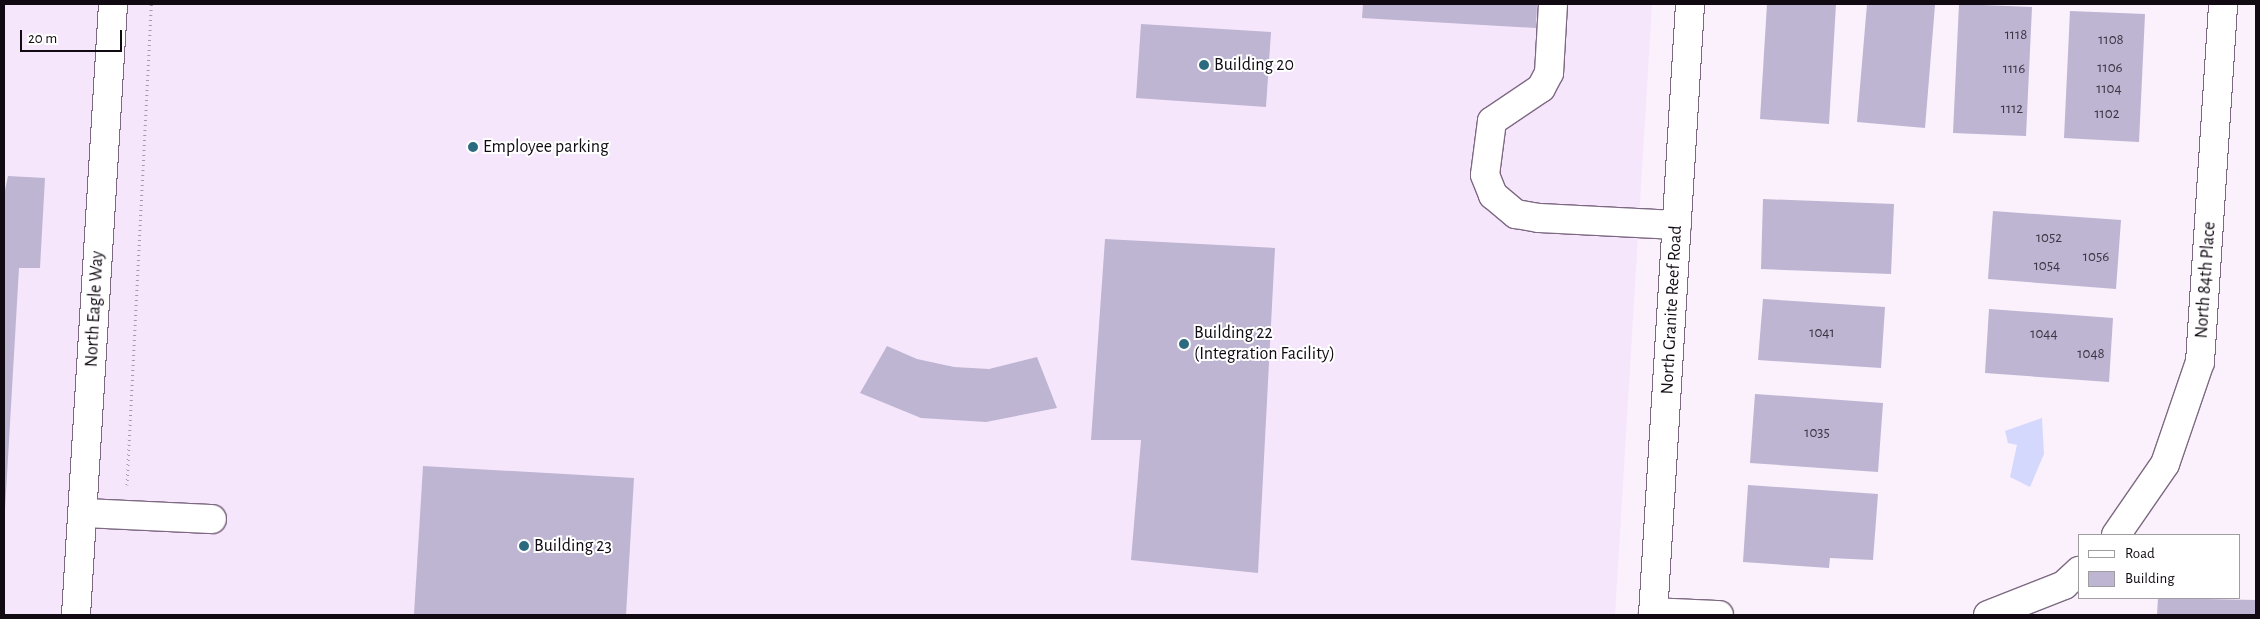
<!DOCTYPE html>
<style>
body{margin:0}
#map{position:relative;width:2260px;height:619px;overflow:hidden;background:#faf1fc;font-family:"Alegreya Sans",sans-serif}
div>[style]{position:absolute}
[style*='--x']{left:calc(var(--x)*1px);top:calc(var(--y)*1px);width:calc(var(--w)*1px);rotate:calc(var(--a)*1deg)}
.built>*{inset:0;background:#f6e6fb}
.water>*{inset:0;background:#d4d8fc}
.building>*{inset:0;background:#beb5d3}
.path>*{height:3px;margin-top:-1.5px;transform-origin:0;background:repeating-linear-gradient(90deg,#a59ca7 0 1px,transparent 0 5px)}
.roads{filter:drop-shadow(1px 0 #7d6982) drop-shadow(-1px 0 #7d6982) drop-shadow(0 1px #7d6982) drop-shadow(0 -1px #7d6982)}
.minor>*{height:28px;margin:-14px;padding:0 14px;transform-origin:14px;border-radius:14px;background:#fff}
.dots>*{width:14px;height:14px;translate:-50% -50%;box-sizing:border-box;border:2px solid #fff;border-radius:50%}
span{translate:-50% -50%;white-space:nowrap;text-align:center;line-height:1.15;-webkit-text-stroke:4px #fff;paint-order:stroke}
.number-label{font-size:15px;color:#3c3543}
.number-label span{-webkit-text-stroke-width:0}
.poi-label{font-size:18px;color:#110a13}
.left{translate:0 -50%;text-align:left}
.street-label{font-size:18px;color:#110a13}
.frame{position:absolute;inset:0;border:5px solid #110a13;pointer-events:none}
.legend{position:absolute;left:2078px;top:534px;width:162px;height:65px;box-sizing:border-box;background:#fff;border:1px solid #a09da1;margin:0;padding:6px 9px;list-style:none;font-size:15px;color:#110a13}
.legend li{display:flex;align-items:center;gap:10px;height:25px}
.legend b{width:25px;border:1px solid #a09da1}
.scale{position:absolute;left:20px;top:30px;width:102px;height:22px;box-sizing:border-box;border:2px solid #110a13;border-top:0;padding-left:6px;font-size:15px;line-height:18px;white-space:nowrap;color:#110a13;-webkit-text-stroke:4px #fff;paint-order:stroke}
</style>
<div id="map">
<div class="built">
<div style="clip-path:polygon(4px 4px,1652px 4px,1615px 615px,4px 615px)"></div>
</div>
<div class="water">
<div style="clip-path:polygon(2042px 418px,2044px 454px,2030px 487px,2010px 477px,2017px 445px,2008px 443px,2005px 431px)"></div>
</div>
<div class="building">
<div style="clip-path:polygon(1363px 4px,1537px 4px,1536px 28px,1362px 18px)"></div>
<div style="clip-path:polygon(1767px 4px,1836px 4px,1829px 124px,1760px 119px)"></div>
<div style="clip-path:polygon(1867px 4px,1935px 5px,1925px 128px,1857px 122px)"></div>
<div style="clip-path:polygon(1959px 4px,2032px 7px,2026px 136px,1953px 133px)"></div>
<div style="clip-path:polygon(2070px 11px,2145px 14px,2139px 142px,2064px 138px)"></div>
<div style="clip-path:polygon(1141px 24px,1271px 32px,1266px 107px,1136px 98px)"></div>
<div style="clip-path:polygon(8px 176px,45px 178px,40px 268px,19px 268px,5px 510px,4px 195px)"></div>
<div style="clip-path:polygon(1763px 199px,1894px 204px,1891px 274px,1761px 269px)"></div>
<div style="clip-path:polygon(1993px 211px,2121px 220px,2116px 289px,1988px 279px)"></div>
<div style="clip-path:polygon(1105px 239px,1275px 248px,1258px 573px,1131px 560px,1141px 440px,1091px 440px)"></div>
<div style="clip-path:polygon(1763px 299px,1885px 307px,1881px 368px,1758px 360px)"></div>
<div style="clip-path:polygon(1989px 309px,2113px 318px,2109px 382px,1985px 373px)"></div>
<div style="clip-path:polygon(887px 346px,917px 359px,954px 367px,989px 369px,1037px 357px,1057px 408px,986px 422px,921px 418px,860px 393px)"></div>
<div style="clip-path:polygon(1755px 394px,1883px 403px,1878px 472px,1750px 463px)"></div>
<div style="clip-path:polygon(423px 466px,634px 478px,626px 615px,414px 614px)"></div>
<div style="clip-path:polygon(1748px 485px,1878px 494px,1873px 560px,1830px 558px,1829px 568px,1743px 562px)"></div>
<div style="clip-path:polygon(2158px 598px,2256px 600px,2256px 615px,2157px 615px)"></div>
</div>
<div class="path">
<div style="--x:127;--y:485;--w:482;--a:-87.1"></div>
</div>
<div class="roads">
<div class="minor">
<div style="--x:1553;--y:4;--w:69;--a:93.3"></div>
<div style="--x:1549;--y:73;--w:17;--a:118"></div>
<div style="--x:1541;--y:88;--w:59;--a:146"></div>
<div style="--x:1492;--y:121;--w:54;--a:97.4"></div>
<div style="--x:1485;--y:175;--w:22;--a:68"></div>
<div style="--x:1493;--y:195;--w:30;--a:40"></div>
<div style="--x:1516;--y:214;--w:23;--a:10"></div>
<div style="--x:1539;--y:218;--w:138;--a:2.9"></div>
<div style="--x:83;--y:513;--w:129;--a:2.7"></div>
<div style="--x:2116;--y:535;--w:86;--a:-55.4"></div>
<div style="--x:2165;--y:464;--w:108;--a:-71.1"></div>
<div style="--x:2200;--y:362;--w:359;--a:-86.3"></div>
<div style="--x:1653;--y:612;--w:66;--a:2.6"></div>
<div style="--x:76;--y:615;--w:612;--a:-86.53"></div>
<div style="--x:1653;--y:615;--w:612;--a:-86.53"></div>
<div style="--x:1988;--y:615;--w:82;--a:-21.5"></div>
<div style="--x:2064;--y:585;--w:21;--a:-43"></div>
</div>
</div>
<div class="dots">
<div style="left:1204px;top:65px;background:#2b6a7f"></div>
<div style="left:473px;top:147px;background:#2b6a7f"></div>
<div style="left:1184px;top:344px;background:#2b6a7f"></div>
<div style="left:524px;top:546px;background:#2b6a7f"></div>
</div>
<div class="number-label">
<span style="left:2016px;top:35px">1118</span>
<span style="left:2111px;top:40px">1108</span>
<span style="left:2110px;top:68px">1106</span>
<span style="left:2014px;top:69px">1116</span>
<span style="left:2109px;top:89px">1104</span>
<span style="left:2012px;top:109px">1112</span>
<span style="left:2107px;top:114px">1102</span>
<span style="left:2049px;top:238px">1052</span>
<span style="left:2096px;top:257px">1056</span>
<span style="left:2047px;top:266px">1054</span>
<span style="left:1822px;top:333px">1041</span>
<span style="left:2044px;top:334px">1044</span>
<span style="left:2091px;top:354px">1048</span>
<span style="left:1817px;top:433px">1035</span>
</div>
<div class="poi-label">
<span class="left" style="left:1214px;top:65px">Building 20</span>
<span class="left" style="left:483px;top:147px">Employee parking</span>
<span class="left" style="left:1194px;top:344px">Building 22<br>(Integration Facility)</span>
<span class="left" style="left:534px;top:546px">Building 23</span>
</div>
<div class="street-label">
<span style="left:2206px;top:280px;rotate:-86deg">North 84th Place</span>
<span style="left:95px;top:309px;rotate:-87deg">North Eagle Way</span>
<span style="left:1672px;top:310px;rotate:-87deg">North Granite Reef Road</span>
</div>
<div class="frame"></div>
<ul class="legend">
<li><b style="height:6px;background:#fff"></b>Road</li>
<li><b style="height:14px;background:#beb5d3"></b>Building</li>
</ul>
<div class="scale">20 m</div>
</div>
